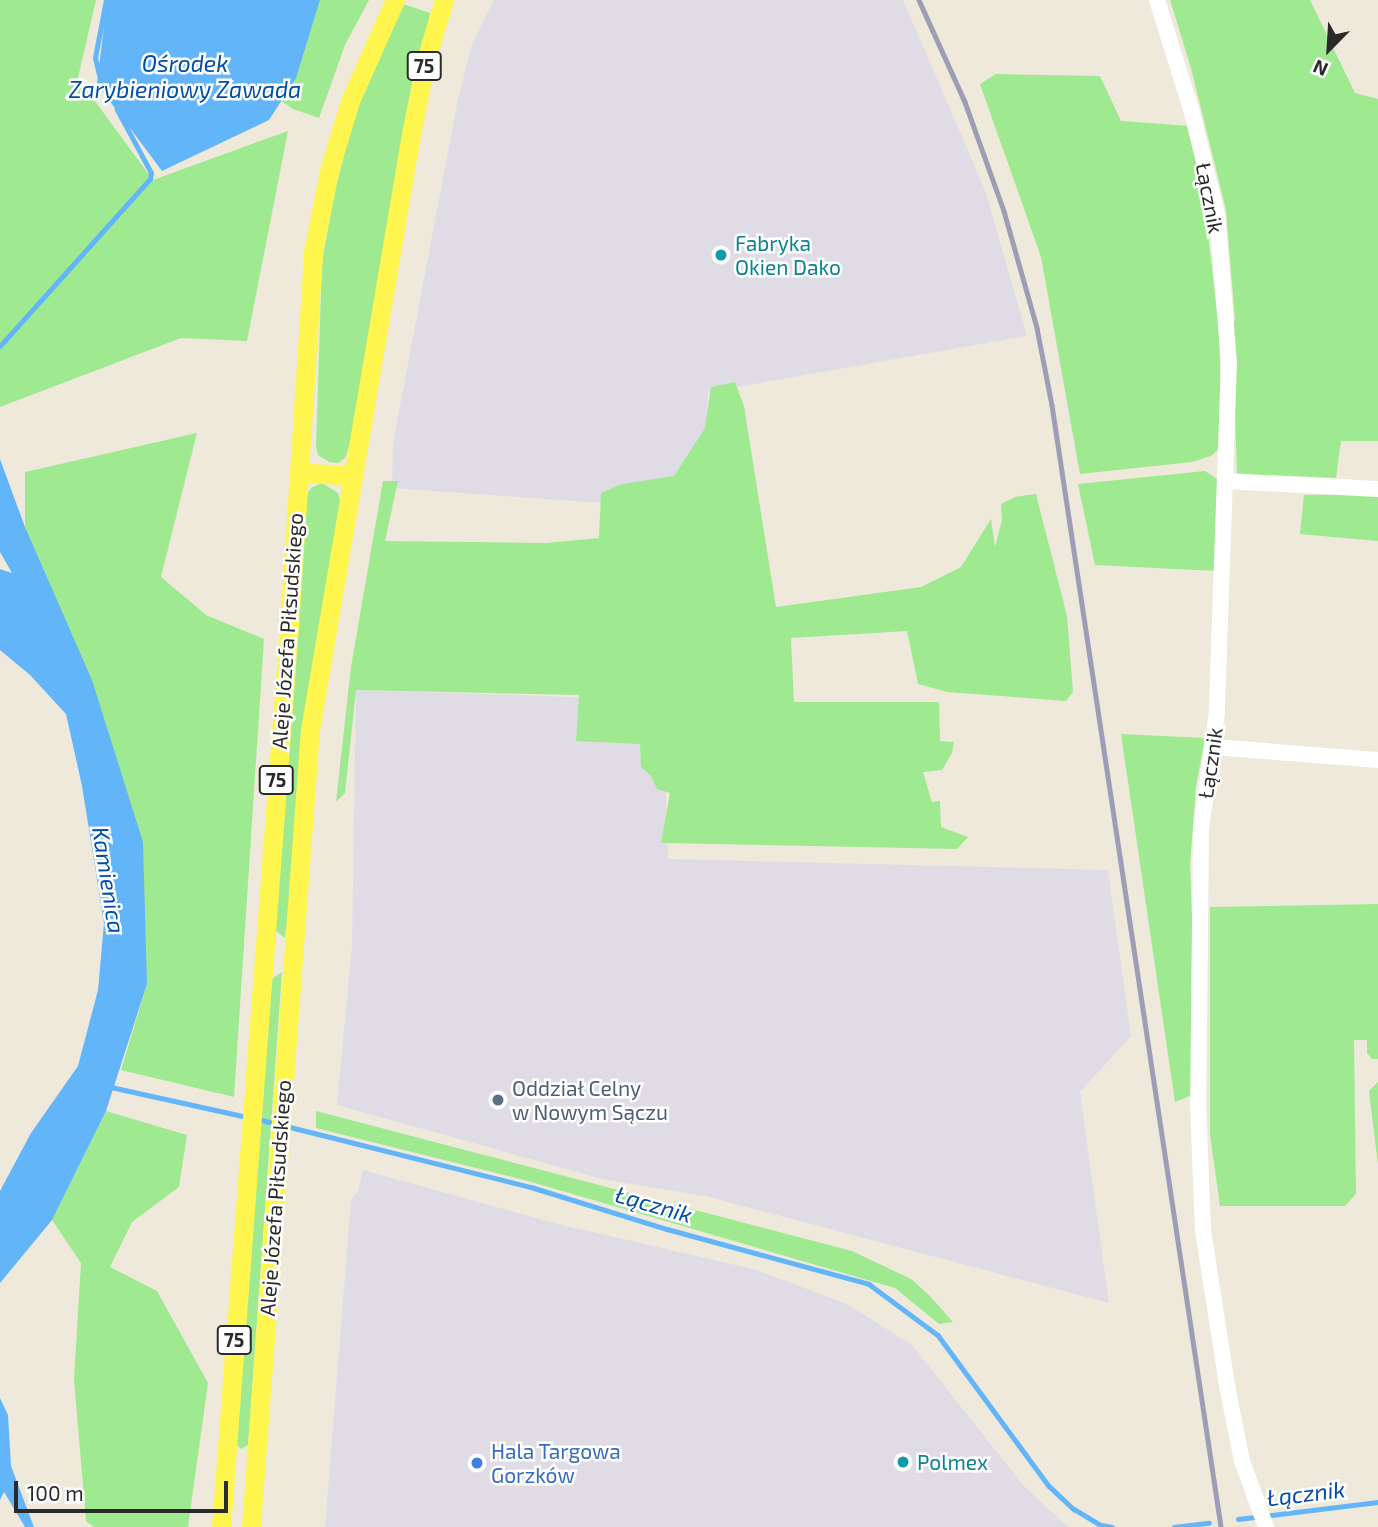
<!DOCTYPE html>
<meta charset="utf-8">
<style>
body{margin:0}
#map{position:relative;width:1378px;height:1527px;overflow:hidden;background:#eee9da;font-family:"Exo 2",sans-serif}
div>[style]{position:absolute}
[style*='--x']{left:calc(var(--x)*1px);top:calc(var(--y)*1px);width:calc(var(--w)*1px);rotate:calc(var(--a)*1deg)}
.industrial>*{inset:0;background:#e0dce5}
.green>*{inset:0;background:#9fea91}
.water>*{inset:0;background:#63b5fa}
.stream>*{height:4.5px;margin:-2.25px;padding:0 2.25px;transform-origin:2.25px;border-radius:2.25px;background:#63b5fa}
.minor>*{height:16px;margin:-8px;padding:0 8px;transform-origin:8px;border-radius:8px;background:#fff}
.major>*{height:19px;margin:-9.5px;padding:0 9.5px;transform-origin:9.5px;border-radius:9.5px;background:#fef64f}
.rail>*{height:4.5px;margin:-2.25px;padding:0 2.25px;transform-origin:2.25px;border-radius:2.25px;background:#9e9db6}
.dots>*{width:19px;height:19px;translate:-50% -50%;box-sizing:border-box;border:4px solid #fff;border-radius:50%}
span{translate:-50% -50%;white-space:nowrap;text-align:center;line-height:1.15;-webkit-text-stroke:5px #fff;paint-order:stroke}
.shield-label span{padding:2px 5px;background:#fff;border:2px solid;border-radius:5px;-webkit-text-stroke-width:0}
.shield-label{font-size:19px;color:#2a2a2a;font-weight:700}
.street-label{font-size:21px;color:#2a2a2a}
.culture-label{font-size:21px;color:#0d838f}
.left{translate:0 -50%;text-align:left}
.service-label{font-size:21px;color:#4e5e75}
.shop-label{font-size:21px;color:#366cbe}
.water-label{font-size:23px;color:#004ea8;font-style:italic}
.north{position:absolute;left:1294px;top:14px;width:70px;height:70px;-webkit-text-stroke:5px #fff;paint-order:stroke;rotate:204deg;font-size:19px;font-weight:700;line-height:28px;text-align:center;color:#2a2a2a}
.north::after{content:'';display:block;margin:auto;width:24px;height:32px;background:#2a2a2a;clip-path:polygon(50% 0,100% 100%,50% 72%,0 100%)}
.scale{position:absolute;left:14px;top:1481px;width:214px;height:32px;box-sizing:border-box;border:4px solid #2a2a2a;border-top:0;padding-left:9px;font-size:21px;line-height:24px;white-space:nowrap;color:#2a2a2a;-webkit-text-stroke:5px #fff;paint-order:stroke}
</style>
<div id="map">
<div class="industrial">
<div style="clip-path:polygon(494px 0,903px 0,985px 190px,1027px 336px,708px 392px,707px 409px,726px 500px,589px 502px,392px 488px,393px 443px,457px 104px,471px 47px)"></div>
<div style="clip-path:polygon(356px 690px,662px 700px,668px 859px,1108px 870px,1131px 1036px,1080px 1092px,1109px 1303px,705px 1196px,602px 1179px,337px 1105px,352px 946px)"></div>
<div style="clip-path:polygon(363px 1170px,554px 1223px,757px 1270px,847px 1304px,912px 1345px,1023px 1485px,1068px 1527px,325px 1527px,351px 1200px,358px 1191px)"></div>
</div>
<div class="green">
<div style="clip-path:polygon(0 0,96px 0,78px 78px,153px 180px,288px 131px,247px 341px,181px 338px,0 407px)"></div>
<div style="clip-path:polygon(252px 0,369px 0,345px 45px,319px 118px,293px 109px,269px 93px)"></div>
<div style="clip-path:polygon(1170px 0,1310px 0,1355px 93px,1378px 99px,1378px 441px,1341px 441px,1336px 478px,1237px 474px,1232px 324px,1235px 320px,1226px 210px,1191px 68px)"></div>
<div style="clip-path:polygon(403px 4px,430px 13px,350px 444px,345px 458px,338px 463px,329px 462px,318px 455px,316px 446px,322px 262px,334px 195px,355px 111px)"></div>
<div style="clip-path:polygon(996px 74px,1100px 76px,1121px 121px,1190px 126px,1201px 173px,1219px 329px,1222px 430px,1217px 451px,1211px 456px,1192px 462px,1080px 474px,1041px 257px,980px 84px)"></div>
<div style="clip-path:polygon(735px 382px,744px 406px,776px 607px,921px 587px,961px 567px,991px 519px,995px 547px,1002px 520px,1001px 504px,1015px 497px,1036px 494px,1067px 616px,1073px 692px,1066px 701px,947px 692px,918px 684px,907px 631px,791px 638px,794px 702px,939px 702px,940px 741px,954px 742px,952px 753px,942px 770px,923px 772px,932px 802px,940px 801px,941px 827px,968px 837px,957px 849px,661px 843px,670px 793px,657px 789px,651px 776px,641px 767px,640px 744px,576px 741px,579px 695px,356px 690px,345px 793px,336px 802px,351px 667px,383px 481px,398px 481px,385px 541px,546px 543px,599px 538px,601px 493px,622px 484px,674px 476px,705px 428px,711px 387px)"></div>
<div style="clip-path:polygon(197px 433px,161px 577px,206px 615px,264px 639px,234px 1097px,121px 1070px,147px 984px,25px 527px,25px 472px)"></div>
<div style="clip-path:polygon(1205px 471px,1220px 481px,1216px 571px,1095px 565px,1078px 484px)"></div>
<div style="clip-path:polygon(322px 483px,338px 493px,340px 501px,285px 938px,276px 931px,274px 925px,306px 496px,311px 488px)"></div>
<div style="clip-path:polygon(1378px 494px,1378px 541px,1300px 534px,1304px 495px)"></div>
<div style="clip-path:polygon(1121px 734px,1205px 738px,1196px 786px,1190px 865px,1195px 997px,1192px 1095px,1175px 1102px)"></div>
<div style="clip-path:polygon(1378px 904px,1378px 1059px,1372px 1059px,1367px 1053px,1367px 1040px,1354px 1040px,1356px 1194px,1345px 1206px,1220px 1206px,1210px 1135px,1210px 907px)"></div>
<div style="clip-path:polygon(282px 972px,248px 1445px,241px 1449px,235px 1443px,269px 989px,273px 978px)"></div>
<div style="clip-path:polygon(1378px 1082px,1378px 1165px,1369px 1091px)"></div>
<div style="clip-path:polygon(106px 1111px,187px 1135px,179px 1187px,132px 1222px,110px 1267px,157px 1291px,208px 1383px,188px 1527px,94px 1527px,86px 1521px,74px 1379px,81px 1263px,52px 1220px)"></div>
<div style="clip-path:polygon(316px 1111px,852px 1251px,911px 1279px,929px 1295px,953px 1322px,939px 1324px,895px 1288px,528px 1181px,316px 1128px)"></div>
</div>
<div class="water">
<div style="clip-path:polygon(107px 0,320px 0,296px 78px,269px 120px,162px 171px,97px 84px)"></div>
<div style="clip-path:polygon(0 459px,25px 527px,92px 680px,143px 842px,147px 984px,106px 1111px,52px 1220px,0 1283px,0 1191px,31px 1133px,78px 1066px,98px 990px,104px 923px,82px 786px,66px 714px,30px 675px,0 650px,0 569px,12px 573px,0 552px)"></div>
<div style="clip-path:polygon(0 1398px,8px 1415px,11px 1466px,34px 1527px,25px 1527px,4px 1492px,0 1500px)"></div>
</div>
<div class="stream">
<div style="--x:99;--y:75;--w:17;--a:-103"></div>
<div style="--x:95;--y:58;--w:59;--a:-79.3"></div>
<div style="--x:0;--y:346;--w:224;--a:-48.1"></div>
<div style="--x:150;--y:179;--w:6;--a:-81"></div>
<div style="--x:151;--y:173;--w:72;--a:-118.4"></div>
<div style="--x:111;--y:1087;--w:139;--a:12.4"></div>
<div style="--x:258;--y:1119;--w:20;--a:15"></div>
<div style="--x:286;--y:1126;--w:252;--a:14"></div>
<div style="--x:531;--y:1187;--w:142;--a:17.2"></div>
<div style="--x:667;--y:1229;--w:209;--a:15.2"></div>
<div style="--x:869;--y:1284;--w:86;--a:36.5"></div>
<div style="--x:938;--y:1335;--w:187;--a:53.7"></div>
<div style="--x:1049;--y:1486;--w:34;--a:43"></div>
<div style="--x:1074;--y:1509;--w:31;--a:31"></div>
<div style="--x:1101;--y:1525;--w:11;--a:10"></div>
<div style="--x:1238;--y:1519;--w:141;--a:-6.9"></div>
<div style="--x:1174;--y:1527;--w:35;--a:-7"></div>
</div>
<div class="minor">
<div style="--x:1157;--y:0;--w:114;--a:72.7"></div>
<div style="--x:1191;--y:109;--w:108;--a:76.1"></div>
<div style="--x:1217;--y:214;--w:148;--a:85.4"></div>
<div style="--x:1229;--y:362;--w:350;--a:92"></div>
<div style="--x:1217;--y:712;--w:118;--a:97.8"></div>
<div style="--x:1201;--y:829;--w:273;--a:90.6"></div>
<div style="--x:1198;--y:1102;--w:128;--a:87.8"></div>
<div style="--x:1203;--y:1230;--w:163;--a:81.2"></div>
<div style="--x:1228;--y:1391;--w:71;--a:78.7"></div>
<div style="--x:1242;--y:1461;--w:70;--a:70"></div>
<div style="--x:1226;--y:481;--w:152;--a:3"></div>
<div style="--x:1213;--y:747;--w:166;--a:4.5"></div>
</div>
<div class="major">
<div style="--x:299;--y:472;--w:53;--a:4.3"></div>
<div style="--x:221;--y:1527;--w:903;--a:-85.68"></div>
<div style="--x:289;--y:627;--w:377;--a:-86.3"></div>
<div style="--x:313;--y:251;--w:86;--a:-78.6"></div>
<div style="--x:330;--y:167;--w:69;--a:-73.1"></div>
<div style="--x:350;--y:101;--w:111;--a:-66"></div>
<div style="--x:251;--y:1527;--w:799;--a:-85.77"></div>
<div style="--x:310;--y:730;--w:604;--a:-80.38"></div>
<div style="--x:411;--y:134;--w:76;--a:-78.7"></div>
<div style="--x:426;--y:59;--w:62;--a:-73"></div>
</div>
<div class="rail">
<div style="--x:919;--y:0;--w:112;--a:65.7"></div>
<div style="--x:965;--y:102;--w:116;--a:70.3"></div>
<div style="--x:1004;--y:211;--w:122;--a:74.2"></div>
<div style="--x:1037;--y:328;--w:78;--a:79"></div>
<div style="--x:1052;--y:405;--w:1135;--a:81.43"></div>
</div>
<div class="dots">
<div style="left:721px;top:255px;background:#0f9aa8"></div>
<div style="left:498px;top:1100px;background:#5c6f8a"></div>
<div style="left:903px;top:1462px;background:#0f9aa8"></div>
<div style="left:477px;top:1463px;background:#3f7fe0"></div>
</div>
<div class="shield-label">
<span style="left:424px;top:66px">75</span>
<span style="left:276px;top:780px">75</span>
<span style="left:234px;top:1340px">75</span>
</div>
<div class="street-label">
<span style="left:1210px;top:198px;rotate:79deg">Łącznik</span>
<span style="left:287px;top:631px;rotate:-86deg">Aleje Józefa Piłsudskiego</span>
<span style="left:1210px;top:763px;rotate:-82deg">Łącznik</span>
<span style="left:275px;top:1198px;rotate:-86deg">Aleje Józefa Piłsudskiego</span>
</div>
<div class="culture-label">
<span class="left" style="left:735px;top:255px">Fabryka<br>Okien Dako</span>
<span class="left" style="left:917px;top:1462px">Polmex</span>
</div>
<div class="service-label">
<span class="left" style="left:512px;top:1100px">Oddział Celny<br>w Nowym Sączu</span>
</div>
<div class="shop-label">
<span class="left" style="left:491px;top:1463px">Hala Targowa<br>Gorzków</span>
</div>
<div class="water-label">
<span style="left:185px;top:76px">Ośrodek<br>Zarybieniowy Zawada</span>
<span style="left:109px;top:880px;rotate:81deg">Kamienica</span>
<span style="left:654px;top:1204px;rotate:16deg">Łącznik</span>
<span style="left:1306px;top:1493px;rotate:-7deg">Łącznik</span>
</div>
<div class="north">N</div>
<div class="scale">100 m</div>
</div>
